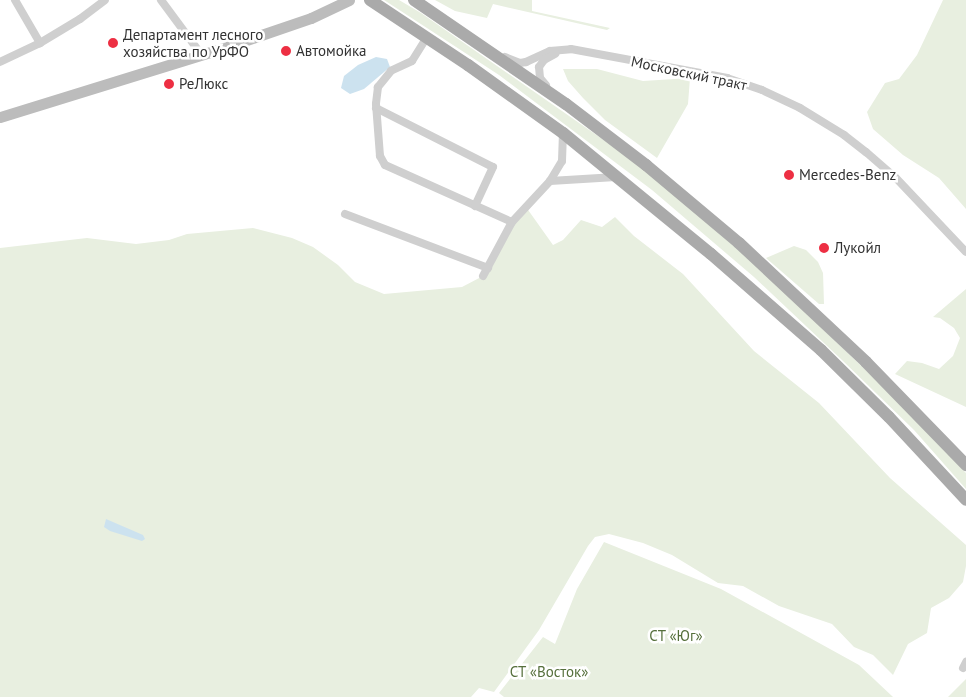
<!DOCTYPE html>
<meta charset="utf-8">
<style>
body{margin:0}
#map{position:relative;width:966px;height:697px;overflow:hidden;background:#fff;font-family:"PT Sans",sans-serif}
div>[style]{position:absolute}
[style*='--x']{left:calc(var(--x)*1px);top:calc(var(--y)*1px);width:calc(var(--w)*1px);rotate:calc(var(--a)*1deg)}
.green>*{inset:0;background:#e8efe0}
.water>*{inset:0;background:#cce2ef}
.street>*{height:8px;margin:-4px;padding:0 4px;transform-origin:4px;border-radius:4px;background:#cfcfcf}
.secondary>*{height:11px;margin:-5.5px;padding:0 5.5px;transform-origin:5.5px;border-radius:5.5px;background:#bcbcbc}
.primary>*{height:12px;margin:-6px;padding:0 6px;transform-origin:6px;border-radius:6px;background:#aaa}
.dots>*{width:14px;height:14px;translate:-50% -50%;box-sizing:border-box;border:2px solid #fff;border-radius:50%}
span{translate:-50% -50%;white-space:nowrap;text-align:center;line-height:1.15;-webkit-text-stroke:5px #fff;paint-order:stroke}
.poi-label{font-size:15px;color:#323232}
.left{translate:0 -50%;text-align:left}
.street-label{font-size:15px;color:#323232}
.park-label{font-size:15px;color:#56703c}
</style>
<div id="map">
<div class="green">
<div style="clip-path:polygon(384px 0,399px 0,421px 13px,631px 159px,753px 262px,899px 402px,966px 473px,966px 489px,914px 430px,843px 361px,754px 277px,652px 190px,499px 75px)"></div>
<div style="clip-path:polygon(435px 0,532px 0,532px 11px,610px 28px,607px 30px,493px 4px,487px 18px,455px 11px)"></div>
<div style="clip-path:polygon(943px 0,966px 0,966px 209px,939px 178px,903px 155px,873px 129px,867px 112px,885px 83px,899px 79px,917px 55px)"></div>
<div style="clip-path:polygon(563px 69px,597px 69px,643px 81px,690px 78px,688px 104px,657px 158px,605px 120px,583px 98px,568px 81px)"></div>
<div style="clip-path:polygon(526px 207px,553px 245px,563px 240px,581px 220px,602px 227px,615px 217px,634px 236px,683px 274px,754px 351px,819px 403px,890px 478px,966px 545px,966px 566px,963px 582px,949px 598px,931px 608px,927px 633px,908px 644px,893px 675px,873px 655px,854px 647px,832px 624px,779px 606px,743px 586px,718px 583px,672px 555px,643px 543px,609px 534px,595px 537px,588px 546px,539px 630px,494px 692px,479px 688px,471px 697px,0 697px,0 248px,87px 238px,136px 244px,169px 240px,187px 234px,253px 228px,292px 238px,313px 247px,338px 265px,355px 282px,384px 294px,462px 287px,483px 276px,512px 222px)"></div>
<div style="clip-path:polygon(794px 246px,806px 250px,818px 262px,823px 273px,824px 304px,819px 304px,766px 258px)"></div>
<div style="clip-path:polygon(966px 289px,966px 407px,895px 374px,907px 361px,922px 363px,939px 369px,953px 356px,960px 338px,954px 328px,940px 318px,933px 317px)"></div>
<div style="clip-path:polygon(604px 542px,721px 589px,859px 665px,893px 697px,504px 697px,499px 693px,543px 637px,555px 644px,577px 589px)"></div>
<div style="clip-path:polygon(966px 679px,966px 697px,948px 697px)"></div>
</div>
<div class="water">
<div style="clip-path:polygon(376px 57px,387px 59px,390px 67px,364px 89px,350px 94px,341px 88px,344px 76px,358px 65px)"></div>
<div style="clip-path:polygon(106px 519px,143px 535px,145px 539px,142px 541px,110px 531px,104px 527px)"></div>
</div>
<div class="street">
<div style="--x:15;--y:0;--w:50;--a:59.8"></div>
<div style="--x:161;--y:0;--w:67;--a:53.5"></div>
<div style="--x:427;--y:37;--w:28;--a:122"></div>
<div style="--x:412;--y:61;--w:23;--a:155"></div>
<div style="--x:391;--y:71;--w:21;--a:129"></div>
<div style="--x:378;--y:87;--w:17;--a:97"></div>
<div style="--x:376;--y:104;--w:52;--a:85.6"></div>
<div style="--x:380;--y:156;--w:10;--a:61"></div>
<div style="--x:385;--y:165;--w:139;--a:24.2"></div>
<div style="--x:505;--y:57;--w:16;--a:22"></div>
<div style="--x:520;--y:63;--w:6;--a:-9"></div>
<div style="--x:526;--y:62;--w:26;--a:-25"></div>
<div style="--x:550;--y:51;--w:21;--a:-5"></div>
<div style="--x:571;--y:49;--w:159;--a:10.5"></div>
<div style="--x:727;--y:78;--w:37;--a:19"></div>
<div style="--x:762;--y:90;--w:42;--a:25.3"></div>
<div style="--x:800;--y:108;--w:52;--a:31.5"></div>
<div style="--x:844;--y:135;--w:28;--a:38"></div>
<div style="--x:866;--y:152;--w:38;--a:41"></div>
<div style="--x:895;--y:177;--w:103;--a:46.6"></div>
<div style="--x:0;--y:62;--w:44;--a:-25.4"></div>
<div style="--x:40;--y:43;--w:47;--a:-31"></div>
<div style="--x:80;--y:19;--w:31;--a:-37"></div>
<div style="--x:546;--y:85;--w:9;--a:-131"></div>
<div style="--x:540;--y:78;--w:11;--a:-95"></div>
<div style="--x:539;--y:67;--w:9;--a:-54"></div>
<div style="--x:544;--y:60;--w:13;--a:-29"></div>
<div style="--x:376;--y:108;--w:131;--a:26.8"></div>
<div style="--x:493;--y:167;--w:43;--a:114.8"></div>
<div style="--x:550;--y:181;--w:66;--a:-3.5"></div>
<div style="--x:345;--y:214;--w:153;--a:20.7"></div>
<div style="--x:483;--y:276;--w:61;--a:-61.8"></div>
<div style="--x:512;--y:222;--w:56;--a:-47.2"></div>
<div style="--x:550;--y:181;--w:23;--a:-59"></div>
<div style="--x:562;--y:161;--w:28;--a:-88"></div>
<div style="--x:963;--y:668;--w:7;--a:-63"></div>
</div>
<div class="secondary">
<div style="--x:0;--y:117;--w:243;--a:-17.2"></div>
<div style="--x:232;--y:45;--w:83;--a:-18.9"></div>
<div style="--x:311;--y:18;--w:42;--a:-25.3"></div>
</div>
<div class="primary">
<div style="--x:370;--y:0;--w:118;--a:33.6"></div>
<div style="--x:468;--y:65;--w:117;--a:35.6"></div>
<div style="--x:563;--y:133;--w:191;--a:39.3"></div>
<div style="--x:711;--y:254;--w:146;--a:41.1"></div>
<div style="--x:821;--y:350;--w:95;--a:44.6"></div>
<div style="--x:889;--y:417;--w:113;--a:47.1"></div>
<div style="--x:414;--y:0;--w:184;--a:34.4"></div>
<div style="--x:566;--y:104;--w:101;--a:37.3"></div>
<div style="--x:646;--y:165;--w:121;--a:40"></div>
<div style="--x:739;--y:243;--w:174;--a:43.1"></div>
<div style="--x:866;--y:362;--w:144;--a:45.8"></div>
</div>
<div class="dots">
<div style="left:113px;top:43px;background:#ed2f43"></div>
<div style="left:286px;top:51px;background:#ed2f43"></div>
<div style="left:169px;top:84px;background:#ed2f43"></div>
<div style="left:789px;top:175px;background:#ed2f43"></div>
<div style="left:824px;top:248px;background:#ed2f43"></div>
</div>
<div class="poi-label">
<span class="left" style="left:123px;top:43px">Департамент лесного<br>хозяйства по УрФО</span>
<span class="left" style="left:296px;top:51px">Автомойка</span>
<span class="left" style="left:179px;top:84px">РеЛюкс</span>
<span class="left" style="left:799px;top:175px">Mercedes-Benz</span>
<span class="left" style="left:834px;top:248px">Лукойл</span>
</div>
<div class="street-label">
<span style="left:689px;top:73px;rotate:12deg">Московский тракт</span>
</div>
<div class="park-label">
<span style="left:676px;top:636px">СТ «Юг»</span>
<span style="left:549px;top:672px">СТ «Восток»</span>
</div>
</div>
